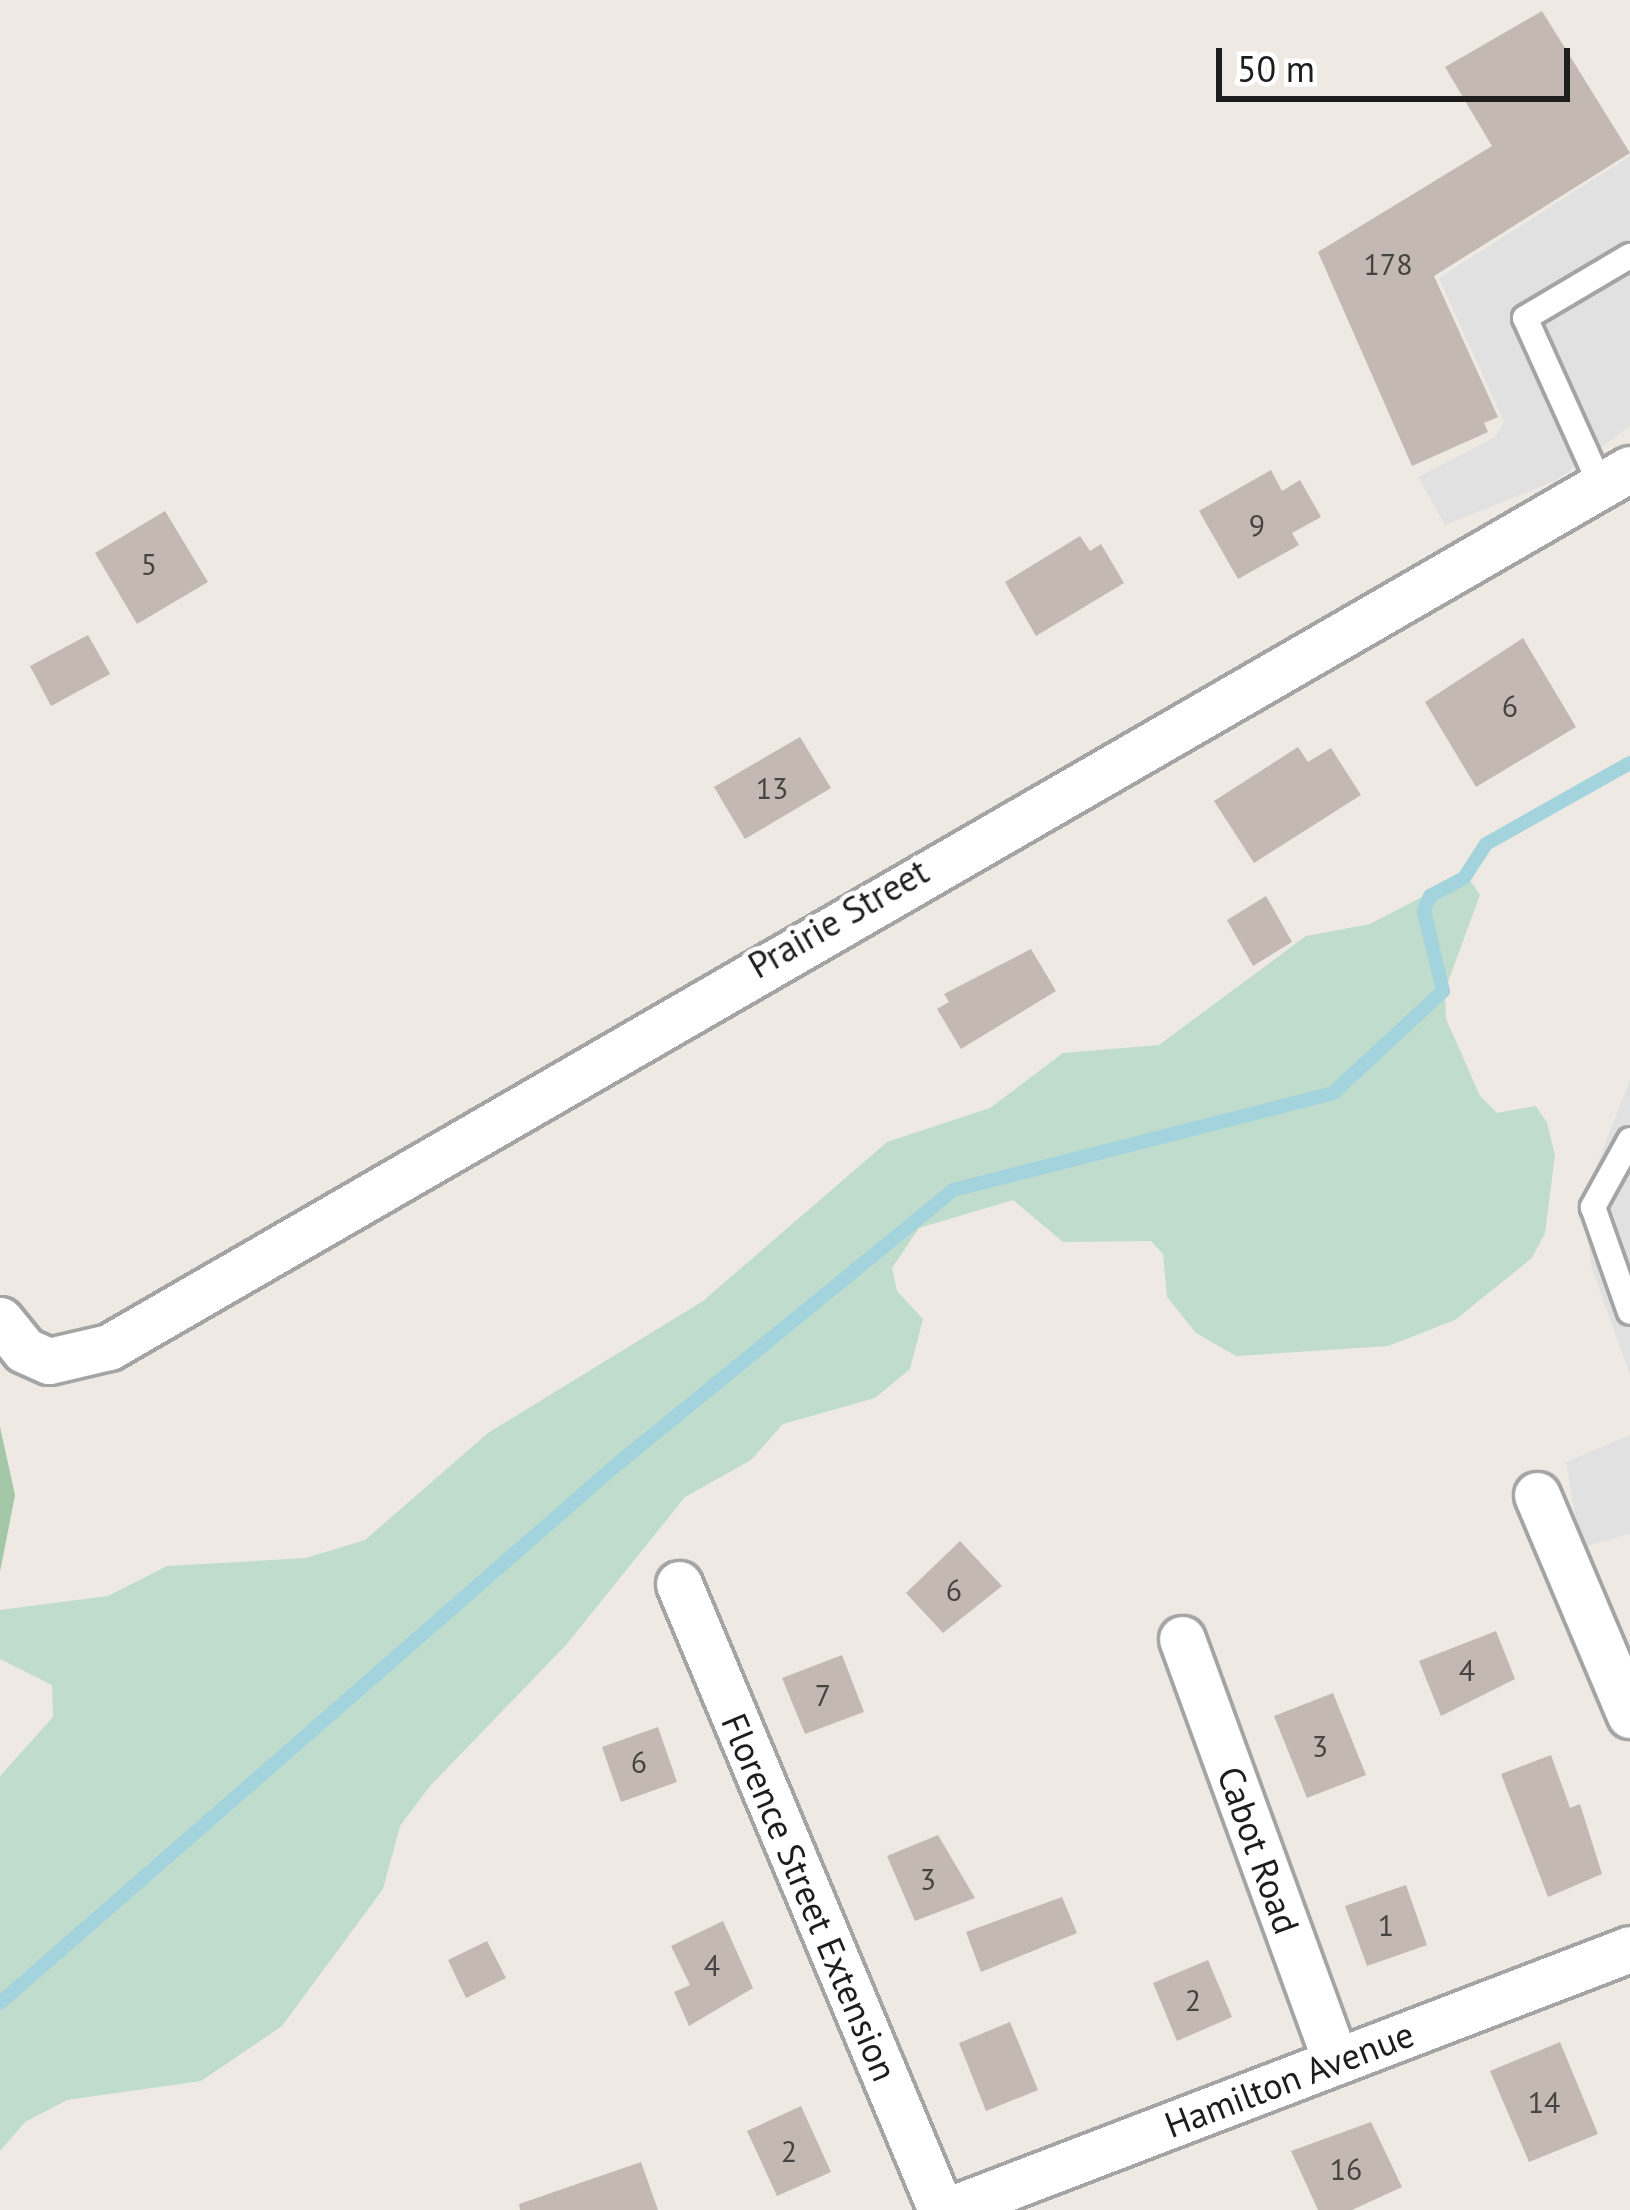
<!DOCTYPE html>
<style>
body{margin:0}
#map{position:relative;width:1630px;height:2210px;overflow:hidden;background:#eeeae3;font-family:"PT Sans",sans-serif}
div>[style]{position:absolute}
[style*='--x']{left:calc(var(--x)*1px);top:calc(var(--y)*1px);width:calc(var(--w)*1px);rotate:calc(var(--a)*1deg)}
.wetland>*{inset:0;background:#bfdccd}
.cemetery>*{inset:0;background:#a4c7a7}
.parking>*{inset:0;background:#e1e1e1}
.stream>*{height:14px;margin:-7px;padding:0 7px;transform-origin:7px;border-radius:7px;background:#a3d3dc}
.building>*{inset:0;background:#c3b9b2}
.roads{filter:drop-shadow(3px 0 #a4a4a4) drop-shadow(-3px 0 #a4a4a4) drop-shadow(0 3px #a4a4a4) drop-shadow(0 -3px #a4a4a4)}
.service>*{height:24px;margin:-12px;padding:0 12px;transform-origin:12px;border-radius:12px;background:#fff}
.minor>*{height:45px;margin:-22.5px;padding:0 22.5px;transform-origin:22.5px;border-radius:22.5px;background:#fff}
span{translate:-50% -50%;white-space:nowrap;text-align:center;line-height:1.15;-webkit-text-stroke:9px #fff;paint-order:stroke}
.number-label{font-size:30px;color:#464442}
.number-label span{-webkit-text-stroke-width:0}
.street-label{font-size:36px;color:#1d1d1d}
.scale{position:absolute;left:1216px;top:48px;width:354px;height:54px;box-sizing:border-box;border:6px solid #1d1d1d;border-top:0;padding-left:15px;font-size:36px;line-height:42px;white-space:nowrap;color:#1d1d1d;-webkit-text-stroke:9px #fff;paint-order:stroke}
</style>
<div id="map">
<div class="wetland">
<div style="clip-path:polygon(1466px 874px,1480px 895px,1445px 990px,1446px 1019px,1480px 1096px,1497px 1113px,1536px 1106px,1547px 1123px,1555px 1155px,1545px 1233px,1532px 1258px,1455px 1320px,1388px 1346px,1236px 1356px,1196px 1333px,1167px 1297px,1163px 1254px,1151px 1241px,1063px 1242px,1013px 1200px,919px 1228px,892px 1268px,897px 1291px,923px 1319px,910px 1369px,875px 1398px,783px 1424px,751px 1460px,685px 1497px,566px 1645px,430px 1786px,400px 1826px,383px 1889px,282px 2026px,201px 2081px,67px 2100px,25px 2122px,0 2151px,0 1776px,53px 1717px,52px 1685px,0 1659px,0 1610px,108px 1596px,167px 1566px,306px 1558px,365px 1540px,488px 1433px,703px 1301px,887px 1142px,990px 1108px,1063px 1053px,1159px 1045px,1306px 936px,1370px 924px)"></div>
</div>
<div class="cemetery">
<div style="clip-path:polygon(0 1427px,15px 1495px,0 1572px)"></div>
</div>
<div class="parking">
<div style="clip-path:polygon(1630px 156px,1630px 426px,1557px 480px,1445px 525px,1418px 477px,1495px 437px,1504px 422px,1439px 278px)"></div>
<div style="clip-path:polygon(1630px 1080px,1630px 1375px,1592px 1268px,1582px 1203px)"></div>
<div style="clip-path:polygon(1630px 1435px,1630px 1534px,1581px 1547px,1566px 1462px)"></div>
</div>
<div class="stream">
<div style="--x:0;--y:2003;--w:816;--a:-41.13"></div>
<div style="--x:615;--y:1466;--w:436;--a:-39.2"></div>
<div style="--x:953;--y:1190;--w:392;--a:-14.3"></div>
<div style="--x:1333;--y:1093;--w:150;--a:-42.8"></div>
<div style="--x:1443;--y:991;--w:82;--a:-103.4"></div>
<div style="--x:1424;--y:911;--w:16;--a:-68"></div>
<div style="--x:1430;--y:896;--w:38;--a:-28"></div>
<div style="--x:1464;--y:878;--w:40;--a:-57.1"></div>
<div style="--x:1486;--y:844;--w:165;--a:-29.4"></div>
</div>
<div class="building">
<div style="clip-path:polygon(1542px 11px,1630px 153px,1434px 276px,1498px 417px,1484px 423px,1488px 432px,1412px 466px,1318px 252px,1492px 146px,1445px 67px)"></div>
<div style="clip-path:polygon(1271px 470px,1282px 491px,1300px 480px,1321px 517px,1292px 533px,1299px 545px,1238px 579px,1199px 511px)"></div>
<div style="clip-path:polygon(165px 511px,208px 582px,137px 624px,95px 553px)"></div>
<div style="clip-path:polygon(1080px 536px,1090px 551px,1101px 544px,1124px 583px,1036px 636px,1005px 582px)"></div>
<div style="clip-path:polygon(88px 635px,110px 674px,51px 706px,30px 666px)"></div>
<div style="clip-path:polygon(1523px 638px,1576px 727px,1476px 787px,1425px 702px)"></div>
<div style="clip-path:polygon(800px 737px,831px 788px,745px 839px,714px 787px)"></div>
<div style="clip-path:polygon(1298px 747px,1308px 762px,1331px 748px,1361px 795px,1254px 863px,1214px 801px)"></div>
<div style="clip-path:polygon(1266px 896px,1292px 942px,1253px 966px,1227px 920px)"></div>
<div style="clip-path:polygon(1031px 949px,1056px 991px,961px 1049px,937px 1009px,949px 1002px,944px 994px)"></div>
<div style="clip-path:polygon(960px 1541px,1002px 1586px,943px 1633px,906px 1593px)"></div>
<div style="clip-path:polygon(1496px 1631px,1515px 1679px,1441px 1716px,1419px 1661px)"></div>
<div style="clip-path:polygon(842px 1655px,864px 1712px,805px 1734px,782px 1678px)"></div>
<div style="clip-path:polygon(1333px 1693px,1366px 1775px,1307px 1798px,1274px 1716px)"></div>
<div style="clip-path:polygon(658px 1727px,677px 1782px,621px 1802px,602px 1747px)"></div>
<div style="clip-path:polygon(1551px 1755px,1570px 1808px,1580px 1804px,1602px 1874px,1548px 1897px,1501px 1774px)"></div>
<div style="clip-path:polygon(938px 1835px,975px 1898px,915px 1921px,887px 1856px)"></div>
<div style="clip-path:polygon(1406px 1885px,1427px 1945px,1367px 1966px,1345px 1906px)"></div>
<div style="clip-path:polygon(1062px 1897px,1077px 1933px,981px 1972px,966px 1932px)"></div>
<div style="clip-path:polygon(723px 1921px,753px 1988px,689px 2026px,674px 1992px,690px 1985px,671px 1946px)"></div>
<div style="clip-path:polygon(487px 1941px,506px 1978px,466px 1998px,448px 1960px)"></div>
<div style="clip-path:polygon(1208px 1960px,1232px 2017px,1177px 2041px,1153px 1983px)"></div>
<div style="clip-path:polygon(1010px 2022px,1038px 2090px,986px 2111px,959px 2043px)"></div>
<div style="clip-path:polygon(1560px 2042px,1598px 2134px,1529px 2162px,1490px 2071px)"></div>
<div style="clip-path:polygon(801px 2106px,831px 2172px,777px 2196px,747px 2131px)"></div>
<div style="clip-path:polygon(1371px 2122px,1402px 2187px,1352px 2210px,1318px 2210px,1291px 2151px)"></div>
<div style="clip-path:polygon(641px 2162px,658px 2210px,520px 2210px,519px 2204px)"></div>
</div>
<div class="roads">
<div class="service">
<div style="--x:1601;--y:486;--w:184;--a:-114.3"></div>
<div style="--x:1525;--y:318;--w:122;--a:-30.6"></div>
<div style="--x:1630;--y:1140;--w:77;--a:118.9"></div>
<div style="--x:1593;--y:1207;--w:111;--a:70.6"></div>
</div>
<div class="minor">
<div style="--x:0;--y:1320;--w:38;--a:51"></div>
<div style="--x:24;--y:1350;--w:27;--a:24"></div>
<div style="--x:49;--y:1361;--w:62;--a:-13.1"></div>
<div style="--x:109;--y:1347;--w:1756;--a:-30"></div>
<div style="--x:1537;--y:1495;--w:239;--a:67.1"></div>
<div style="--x:679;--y:1584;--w:679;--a:67.29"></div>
<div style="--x:1182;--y:1639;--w:449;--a:70"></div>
<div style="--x:949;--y:2210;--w:729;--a:-20.97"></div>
</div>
</div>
<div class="number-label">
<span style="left:1388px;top:264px">178</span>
<span style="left:1257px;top:525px">9</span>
<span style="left:149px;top:564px">5</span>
<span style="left:1510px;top:706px">6</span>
<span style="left:772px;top:788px">13</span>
<span style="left:954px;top:1590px">6</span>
<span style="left:1467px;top:1670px">4</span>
<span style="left:823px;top:1695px">7</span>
<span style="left:1320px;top:1746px">3</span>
<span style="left:639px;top:1762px">6</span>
<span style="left:928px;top:1879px">3</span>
<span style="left:1386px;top:1925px">1</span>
<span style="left:712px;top:1965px">4</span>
<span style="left:1193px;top:2000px">2</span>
<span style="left:1544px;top:2102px">14</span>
<span style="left:789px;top:2151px">2</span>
<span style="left:1346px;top:2169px">16</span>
</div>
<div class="street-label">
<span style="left:838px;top:918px;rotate:-30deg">Prairie Street</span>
<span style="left:1259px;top:1850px;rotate:70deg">Cabot Road</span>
<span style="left:810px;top:1897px;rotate:67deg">Florence Street Extension</span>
<span style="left:1289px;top:2079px;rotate:-21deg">Hamilton Avenue</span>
</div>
<div class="scale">50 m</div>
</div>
